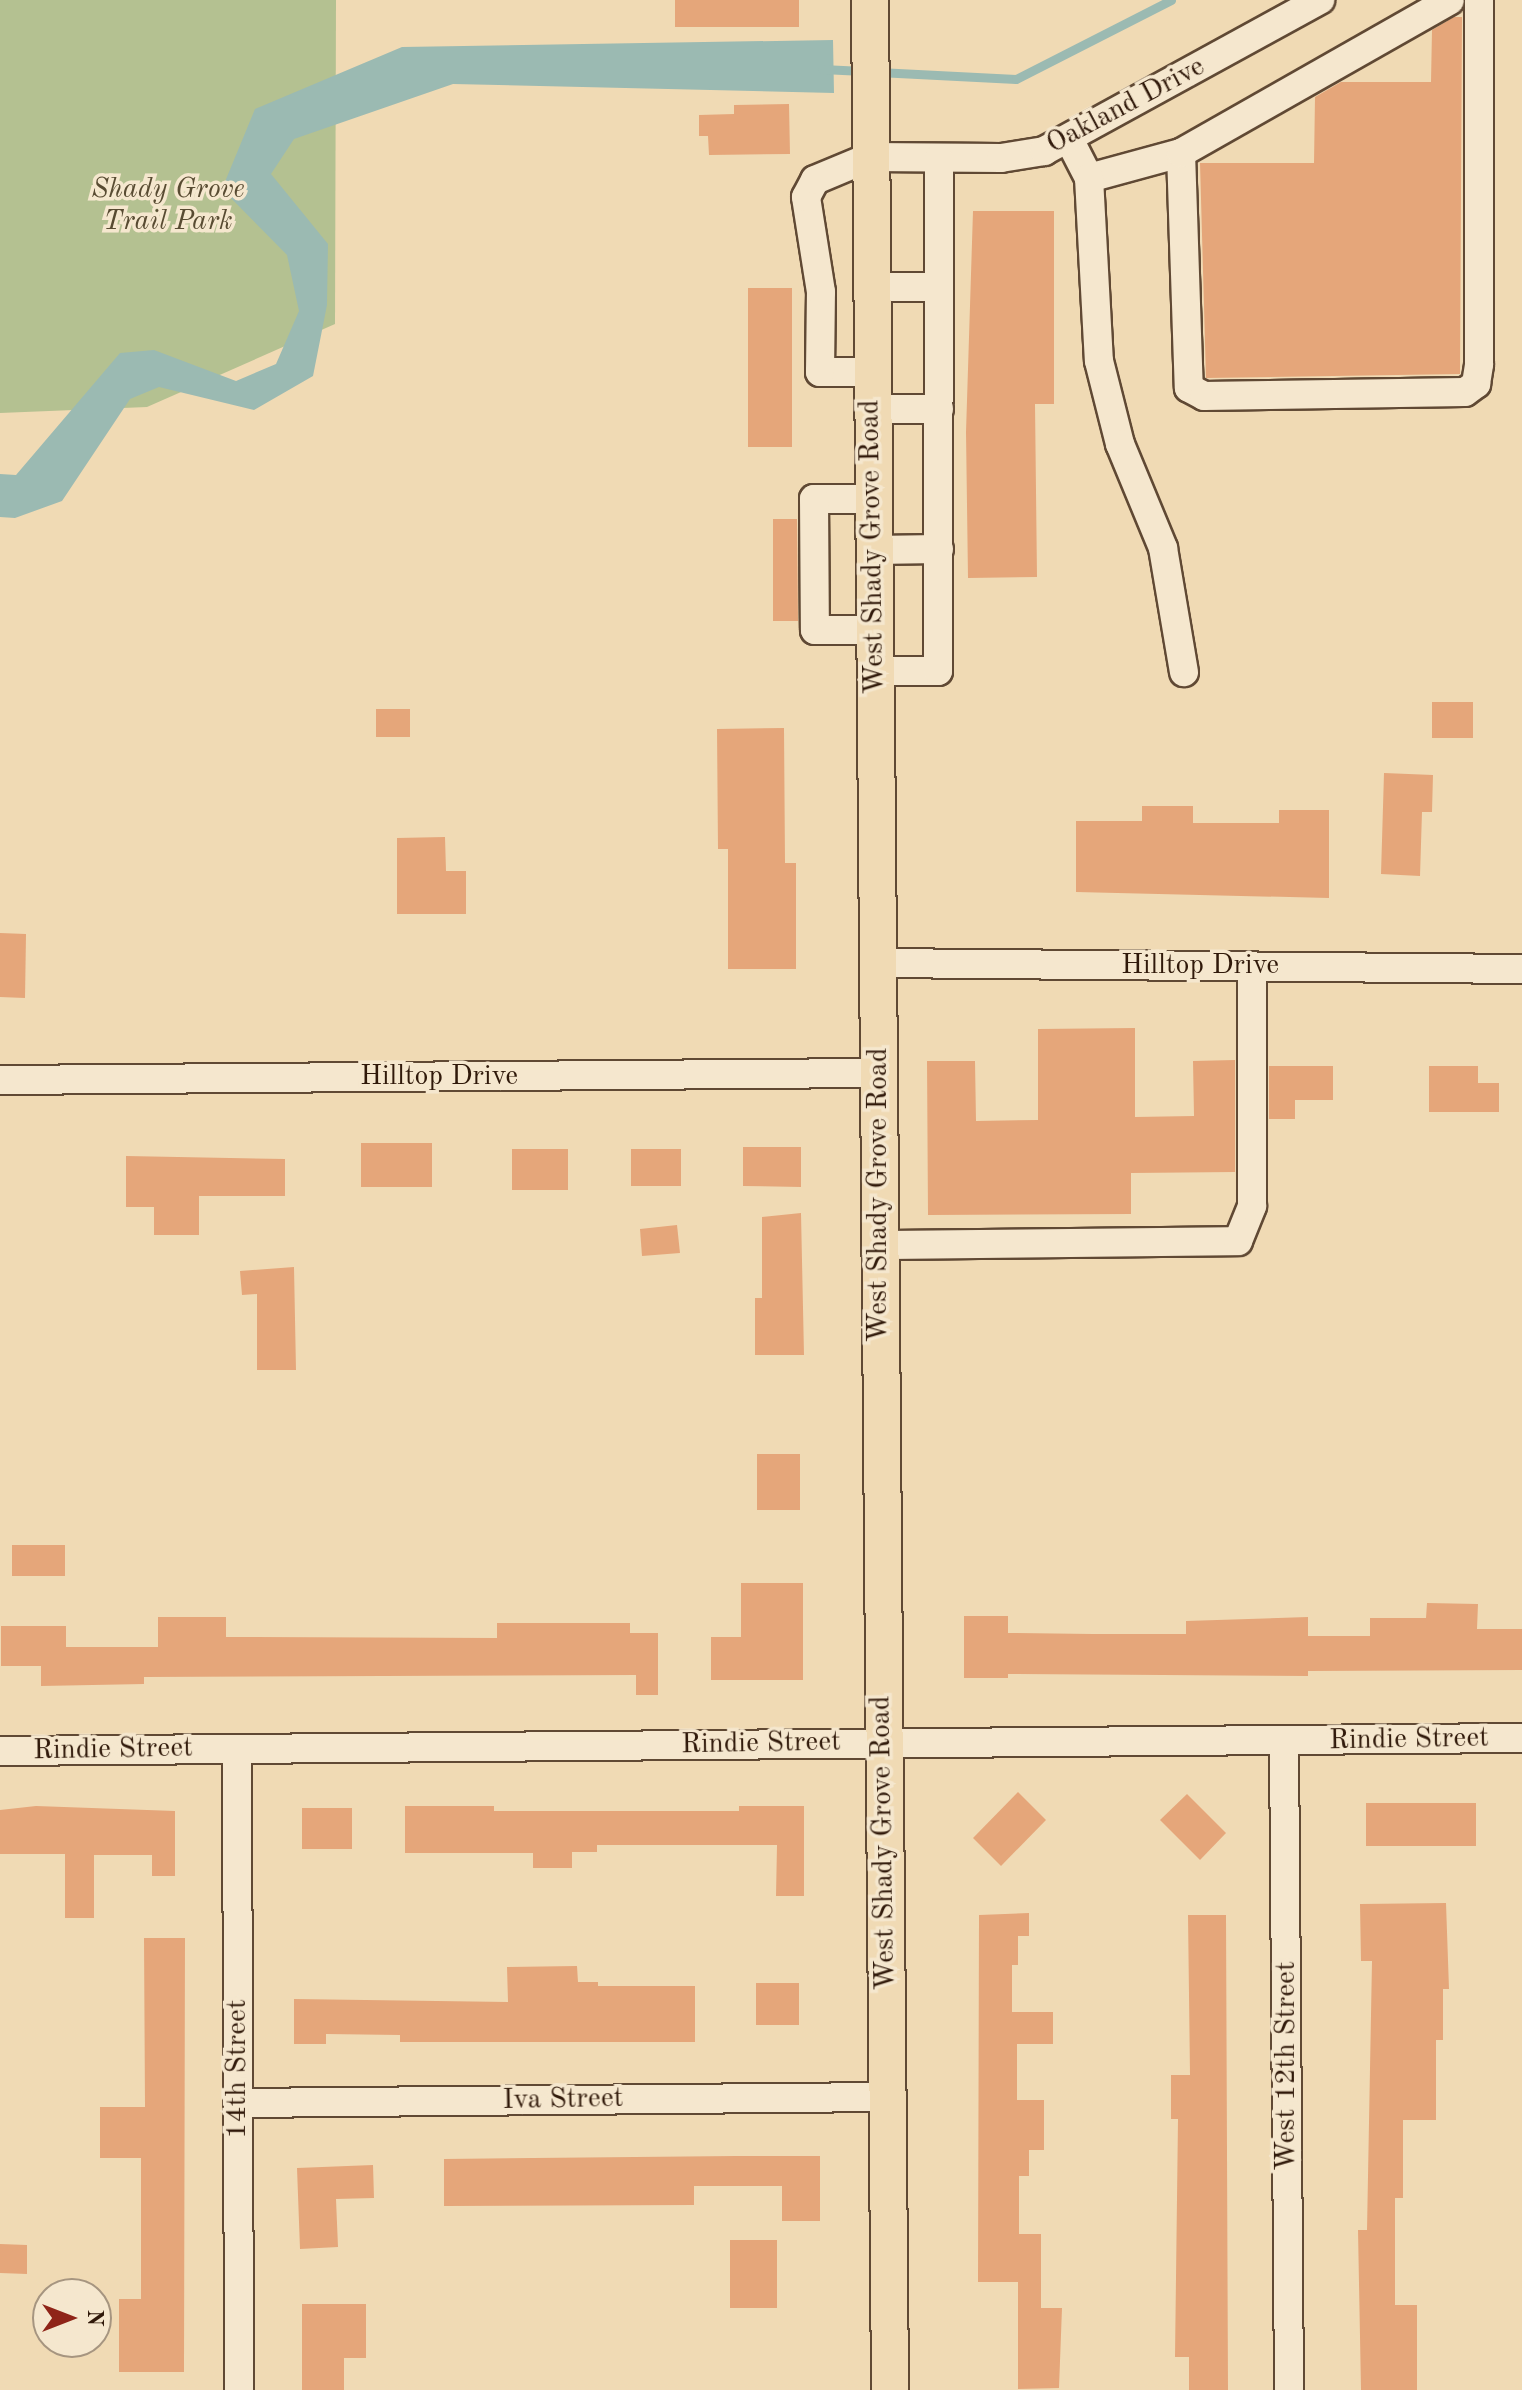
<!DOCTYPE html>
<style>
body{margin:0}
#map{position:relative;width:1522px;height:2390px;overflow:hidden;background:#f0dab4;font-family:"Old Standard TT",serif}
div>[style]{position:absolute}
[style*='--x']{left:calc(var(--x)*1px);top:calc(var(--y)*1px);width:calc(var(--w)*1px);rotate:calc(var(--a)*1deg)}
.green>*{inset:0;background:#b4c191}
.water>*{inset:0;background:#9bbab2}
.stream>*{height:9px;margin:-4.5px;padding:0 4.5px;transform-origin:4.5px;border-radius:4.5px;background:#9bbab2}
.building>*{inset:0;background:#e5a67a}
.roads{filter:drop-shadow(2px 0 #604934) drop-shadow(-2px 0 #604934) drop-shadow(0 2px #604934) drop-shadow(0 -2px #604934)}
.minor>*{height:28px;margin:-14px;padding:0 14px;transform-origin:14px;border-radius:14px;background:#f5e7ce}
.major>*{height:36px;margin:-18px;padding:0 18px;transform-origin:18px;border-radius:18px;background:#f0dab4}
span{translate:-50% -50%;white-space:nowrap;text-align:center;line-height:1.15;-webkit-text-stroke:7px #f5e7ce;paint-order:stroke}
.street-label{font-size:28px;color:#30190a}
.park-label{font-size:28px;color:#584b32;font-style:italic}
.north{position:absolute;left:32px;top:2278px;width:80px;height:80px;box-sizing:border-box;background:#f5e7ce;border:2px solid #a69580;border-radius:50%;rotate:90deg;font-size:22px;font-weight:700;line-height:32px;text-align:center;color:#30190a}
.north::after{content:'';display:block;margin:auto;width:28px;height:36px;background:#8f2418;clip-path:polygon(50% 0,100% 100%,50% 72%,0 100%)}
</style>
<div id="map">
<div class="green">
<div style="clip-path:polygon(0 0,336px 0,335px 324px,147px 407px,0 413px)"></div>
</div>
<div class="water">
<div style="clip-path:polygon(833px 40px,834px 93px,453px 84px,294px 139px,271px 174px,328px 244px,327px 305px,313px 376px,254px 410px,159px 387px,130px 399px,62px 501px,15px 518px,0 517px,0 474px,16px 475px,120px 353px,154px 350px,236px 381px,276px 364px,299px 311px,287px 255px,222px 189px,255px 109px,402px 47px)"></div>
</div>
<div class="stream">
<div style="--x:822;--y:69;--w:41;--a:2.8"></div>
<div style="--x:878;--y:72;--w:138;--a:2.9"></div>
<div style="--x:1016;--y:79;--w:174;--a:-27"></div>
</div>
<div class="building">
<div style="clip-path:polygon(675px 0,799px 0,799px 27px,675px 27px)"></div>
<div style="clip-path:polygon(1454px 17px,1462px 17px,1460px 374px,1206px 378px,1200px 163px,1314px 163px,1315px 97px,1341px 82px,1431px 82px,1432px 30px)"></div>
<div style="clip-path:polygon(789px 104px,790px 154px,709px 155px,708px 136px,699px 136px,699px 115px,734px 114px,734px 105px)"></div>
<div style="clip-path:polygon(973px 211px,1054px 211px,1054px 404px,1035px 404px,1037px 577px,968px 578px,966px 432px)"></div>
<div style="clip-path:polygon(748px 288px,792px 288px,792px 447px,748px 447px)"></div>
<div style="clip-path:polygon(773px 519px,797px 519px,798px 621px,773px 621px)"></div>
<div style="clip-path:polygon(1432px 702px,1473px 702px,1473px 738px,1432px 738px)"></div>
<div style="clip-path:polygon(376px 709px,410px 709px,410px 737px,376px 737px)"></div>
<div style="clip-path:polygon(784px 728px,785px 863px,796px 863px,796px 969px,728px 969px,728px 849px,718px 849px,717px 729px)"></div>
<div style="clip-path:polygon(1384px 773px,1433px 775px,1432px 812px,1422px 812px,1420px 876px,1381px 874px)"></div>
<div style="clip-path:polygon(1142px 806px,1193px 806px,1193px 823px,1279px 823px,1279px 810px,1329px 810px,1329px 898px,1076px 892px,1076px 821px,1142px 821px)"></div>
<div style="clip-path:polygon(445px 837px,446px 871px,466px 871px,466px 914px,397px 914px,397px 838px)"></div>
<div style="clip-path:polygon(0 933px,26px 934px,25px 998px,0 997px)"></div>
<div style="clip-path:polygon(1135px 1028px,1135px 1117px,1194px 1116px,1193px 1061px,1235px 1060px,1235px 1172px,1131px 1173px,1131px 1214px,928px 1215px,927px 1061px,975px 1061px,976px 1121px,1038px 1120px,1038px 1029px)"></div>
<div style="clip-path:polygon(1269px 1066px,1333px 1066px,1333px 1100px,1295px 1100px,1295px 1119px,1269px 1119px)"></div>
<div style="clip-path:polygon(1429px 1066px,1478px 1066px,1478px 1083px,1499px 1083px,1499px 1112px,1429px 1112px)"></div>
<div style="clip-path:polygon(361px 1143px,432px 1143px,432px 1187px,361px 1187px)"></div>
<div style="clip-path:polygon(743px 1147px,801px 1147px,801px 1187px,743px 1186px)"></div>
<div style="clip-path:polygon(512px 1149px,568px 1149px,568px 1190px,512px 1190px)"></div>
<div style="clip-path:polygon(631px 1149px,681px 1149px,681px 1186px,631px 1186px)"></div>
<div style="clip-path:polygon(126px 1156px,285px 1159px,285px 1196px,199px 1196px,199px 1235px,154px 1235px,154px 1207px,126px 1207px)"></div>
<div style="clip-path:polygon(801px 1213px,804px 1355px,755px 1355px,755px 1298px,762px 1298px,762px 1217px)"></div>
<div style="clip-path:polygon(677px 1225px,680px 1253px,642px 1256px,640px 1229px)"></div>
<div style="clip-path:polygon(294px 1267px,296px 1370px,257px 1370px,257px 1294px,242px 1295px,240px 1271px)"></div>
<div style="clip-path:polygon(757px 1454px,800px 1454px,800px 1510px,757px 1510px)"></div>
<div style="clip-path:polygon(12px 1545px,65px 1545px,65px 1576px,12px 1576px)"></div>
<div style="clip-path:polygon(741px 1583px,803px 1583px,803px 1680px,711px 1680px,711px 1637px,741px 1637px)"></div>
<div style="clip-path:polygon(1427px 1603px,1478px 1604px,1477px 1629px,1522px 1629px,1522px 1670px,1308px 1671px,1308px 1676px,1008px 1674px,1008px 1678px,964px 1678px,964px 1616px,1008px 1616px,1008px 1633px,1093px 1634px,1186px 1634px,1186px 1621px,1308px 1617px,1308px 1636px,1370px 1636px,1370px 1618px,1426px 1618px)"></div>
<div style="clip-path:polygon(158px 1617px,226px 1617px,226px 1637px,497px 1638px,497px 1623px,630px 1623px,630px 1633px,658px 1633px,658px 1695px,636px 1695px,636px 1675px,144px 1677px,144px 1684px,41px 1686px,41px 1666px,1px 1666px,1px 1626px,66px 1626px,66px 1647px,158px 1647px)"></div>
<div style="clip-path:polygon(1018px 1792px,1046px 1820px,1001px 1866px,973px 1838px)"></div>
<div style="clip-path:polygon(1187px 1794px,1226px 1833px,1200px 1860px,1160px 1820px)"></div>
<div style="clip-path:polygon(1366px 1803px,1476px 1803px,1476px 1846px,1366px 1846px)"></div>
<div style="clip-path:polygon(36px 1806px,175px 1811px,175px 1876px,152px 1876px,152px 1855px,94px 1855px,94px 1918px,65px 1918px,65px 1854px,0 1854px,0 1810px)"></div>
<div style="clip-path:polygon(405px 1806px,494px 1806px,494px 1811px,739px 1811px,739px 1806px,804px 1806px,804px 1896px,776px 1896px,777px 1845px,597px 1845px,597px 1852px,572px 1852px,572px 1868px,533px 1868px,533px 1853px,405px 1853px)"></div>
<div style="clip-path:polygon(302px 1808px,352px 1808px,352px 1849px,302px 1849px)"></div>
<div style="clip-path:polygon(1446px 1903px,1449px 1989px,1443px 1989px,1443px 2040px,1436px 2040px,1436px 2120px,1403px 2120px,1403px 2198px,1395px 2198px,1395px 2305px,1417px 2305px,1417px 2390px,1361px 2390px,1358px 2230px,1367px 2230px,1372px 1961px,1361px 1961px,1360px 1904px)"></div>
<div style="clip-path:polygon(1029px 1913px,1029px 1936px,1018px 1936px,1018px 1965px,1012px 1965px,1012px 2012px,1053px 2012px,1053px 2044px,1017px 2044px,1017px 2100px,1044px 2100px,1044px 2150px,1029px 2150px,1029px 2176px,1019px 2176px,1019px 2234px,1041px 2234px,1041px 2308px,1062px 2308px,1059px 2388px,1018px 2389px,1018px 2282px,978px 2282px,979px 1915px)"></div>
<div style="clip-path:polygon(1188px 1915px,1226px 1915px,1228px 2390px,1189px 2390px,1189px 2357px,1175px 2357px,1178px 2119px,1171px 2119px,1171px 2075px,1190px 2075px)"></div>
<div style="clip-path:polygon(144px 1938px,185px 1938px,184px 2372px,119px 2372px,119px 2299px,141px 2299px,141px 2158px,100px 2158px,100px 2107px,145px 2107px)"></div>
<div style="clip-path:polygon(577px 1966px,578px 1982px,598px 1982px,598px 1986px,695px 1986px,695px 2042px,400px 2042px,400px 2035px,326px 2034px,326px 2044px,294px 2044px,294px 1999px,508px 2002px,507px 1967px)"></div>
<div style="clip-path:polygon(756px 1983px,799px 1983px,799px 2025px,756px 2025px)"></div>
<div style="clip-path:polygon(736px 2156px,820px 2156px,820px 2221px,782px 2221px,782px 2186px,694px 2186px,694px 2205px,444px 2206px,444px 2159px)"></div>
<div style="clip-path:polygon(373px 2165px,374px 2198px,336px 2199px,338px 2247px,300px 2249px,297px 2168px)"></div>
<div style="clip-path:polygon(730px 2240px,777px 2240px,777px 2308px,730px 2308px)"></div>
<div style="clip-path:polygon(0 2244px,27px 2245px,27px 2274px,0 2273px)"></div>
<div style="clip-path:polygon(302px 2304px,366px 2304px,366px 2358px,344px 2358px,344px 2390px,302px 2390px)"></div>
</div>
<div class="roads">
<div class="minor">
<div style="--x:1070;--y:141;--w:42;--a:62.8"></div>
<div style="--x:1089;--y:178;--w:95;--a:-15.2"></div>
<div style="--x:1181;--y:153;--w:235;--a:88.1"></div>
<div style="--x:1189;--y:388;--w:17;--a:28"></div>
<div style="--x:1204;--y:396;--w:261;--a:-0.9"></div>
<div style="--x:1465;--y:392;--w:14;--a:-36"></div>
<div style="--x:1476;--y:384;--w:20;--a:-81"></div>
<div style="--x:1479;--y:364;--w:364;--a:-90"></div>
<div style="--x:1181;--y:153;--w:309;--a:-29.6"></div>
<div style="--x:1089;--y:178;--w:183;--a:86.9"></div>
<div style="--x:1099;--y:361;--w:86;--a:75.8"></div>
<div style="--x:1120;--y:444;--w:113;--a:67.5"></div>
<div style="--x:1163;--y:548;--w:126;--a:80.4"></div>
<div style="--x:871;--y:287;--w:68;--a:0"></div>
<div style="--x:872;--y:372;--w:52;--a:180"></div>
<div style="--x:820;--y:372;--w:80;--a:-89.3"></div>
<div style="--x:821;--y:292;--w:96;--a:-99"></div>
<div style="--x:806;--y:197;--w:19;--a:-62"></div>
<div style="--x:815;--y:180;--w:60;--a:-22.7"></div>
<div style="--x:870;--y:157;--w:131;--a:0.4"></div>
<div style="--x:1001;--y:158;--w:44;--a:-9.2"></div>
<div style="--x:1044;--y:151;--w:315;--a:-28.7"></div>
<div style="--x:872;--y:409;--w:67;--a:0"></div>
<div style="--x:873;--y:499;--w:59;--a:180"></div>
<div style="--x:814;--y:499;--w:131;--a:89.6"></div>
<div style="--x:815;--y:630;--w:59;--a:0"></div>
<div style="--x:874;--y:550;--w:65;--a:-0.9"></div>
<div style="--x:875;--y:671;--w:63;--a:0"></div>
<div style="--x:938;--y:671;--w:512;--a:-89.89"></div>
<div style="--x:878;--y:963;--w:644;--a:0.53"></div>
<div style="--x:0;--y:1080;--w:879;--a:-0.46"></div>
<div style="--x:880;--y:1245;--w:358;--a:-0.6"></div>
<div style="--x:1238;--y:1241;--w:38;--a:-68"></div>
<div style="--x:1252;--y:1206;--w:240;--a:-90"></div>
<div style="--x:1284;--y:1741;--w:649;--a:89.56"></div>
<div style="--x:237;--y:1749;--w:641;--a:89.82"></div>
<div style="--x:0;--y:1751;--w:1522;--a:-0.49"></div>
<div style="--x:238;--y:2103;--w:649;--a:-0.53"></div>
</div>
<div class="major">
<div style="--x:870;--y:0;--w:2390;--a:89.52"></div>
</div>
</div>
<div class="street-label">
<span style="left:1126px;top:106px;rotate:-28deg">Oakland Drive</span>
<span style="left:873px;top:547px;rotate:-91deg">West Shady Grove Road</span>
<span style="left:1200px;top:966px">Hilltop Drive</span>
<span style="left:439px;top:1077px">Hilltop Drive</span>
<span style="left:879px;top:1195px;rotate:-90deg">West Shady Grove Road</span>
<span style="left:1409px;top:1740px;rotate:-1deg">Rindie Street</span>
<span style="left:761px;top:1744px;rotate:-1deg">Rindie Street</span>
<span style="left:113px;top:1750px;rotate:-1deg">Rindie Street</span>
<span style="left:884px;top:1843px;rotate:-91deg">West Shady Grove Road</span>
<span style="left:1287px;top:2066px;rotate:-90deg">West 12th Street</span>
<span style="left:238px;top:2069px;rotate:-90deg">14th Street</span>
<span style="left:563px;top:2100px;rotate:-1deg">Iva Street</span>
</div>
<div class="park-label">
<span style="left:168px;top:206px">Shady Grove<br>Trail Park</span>
</div>
<div class="north">N</div>
</div>
